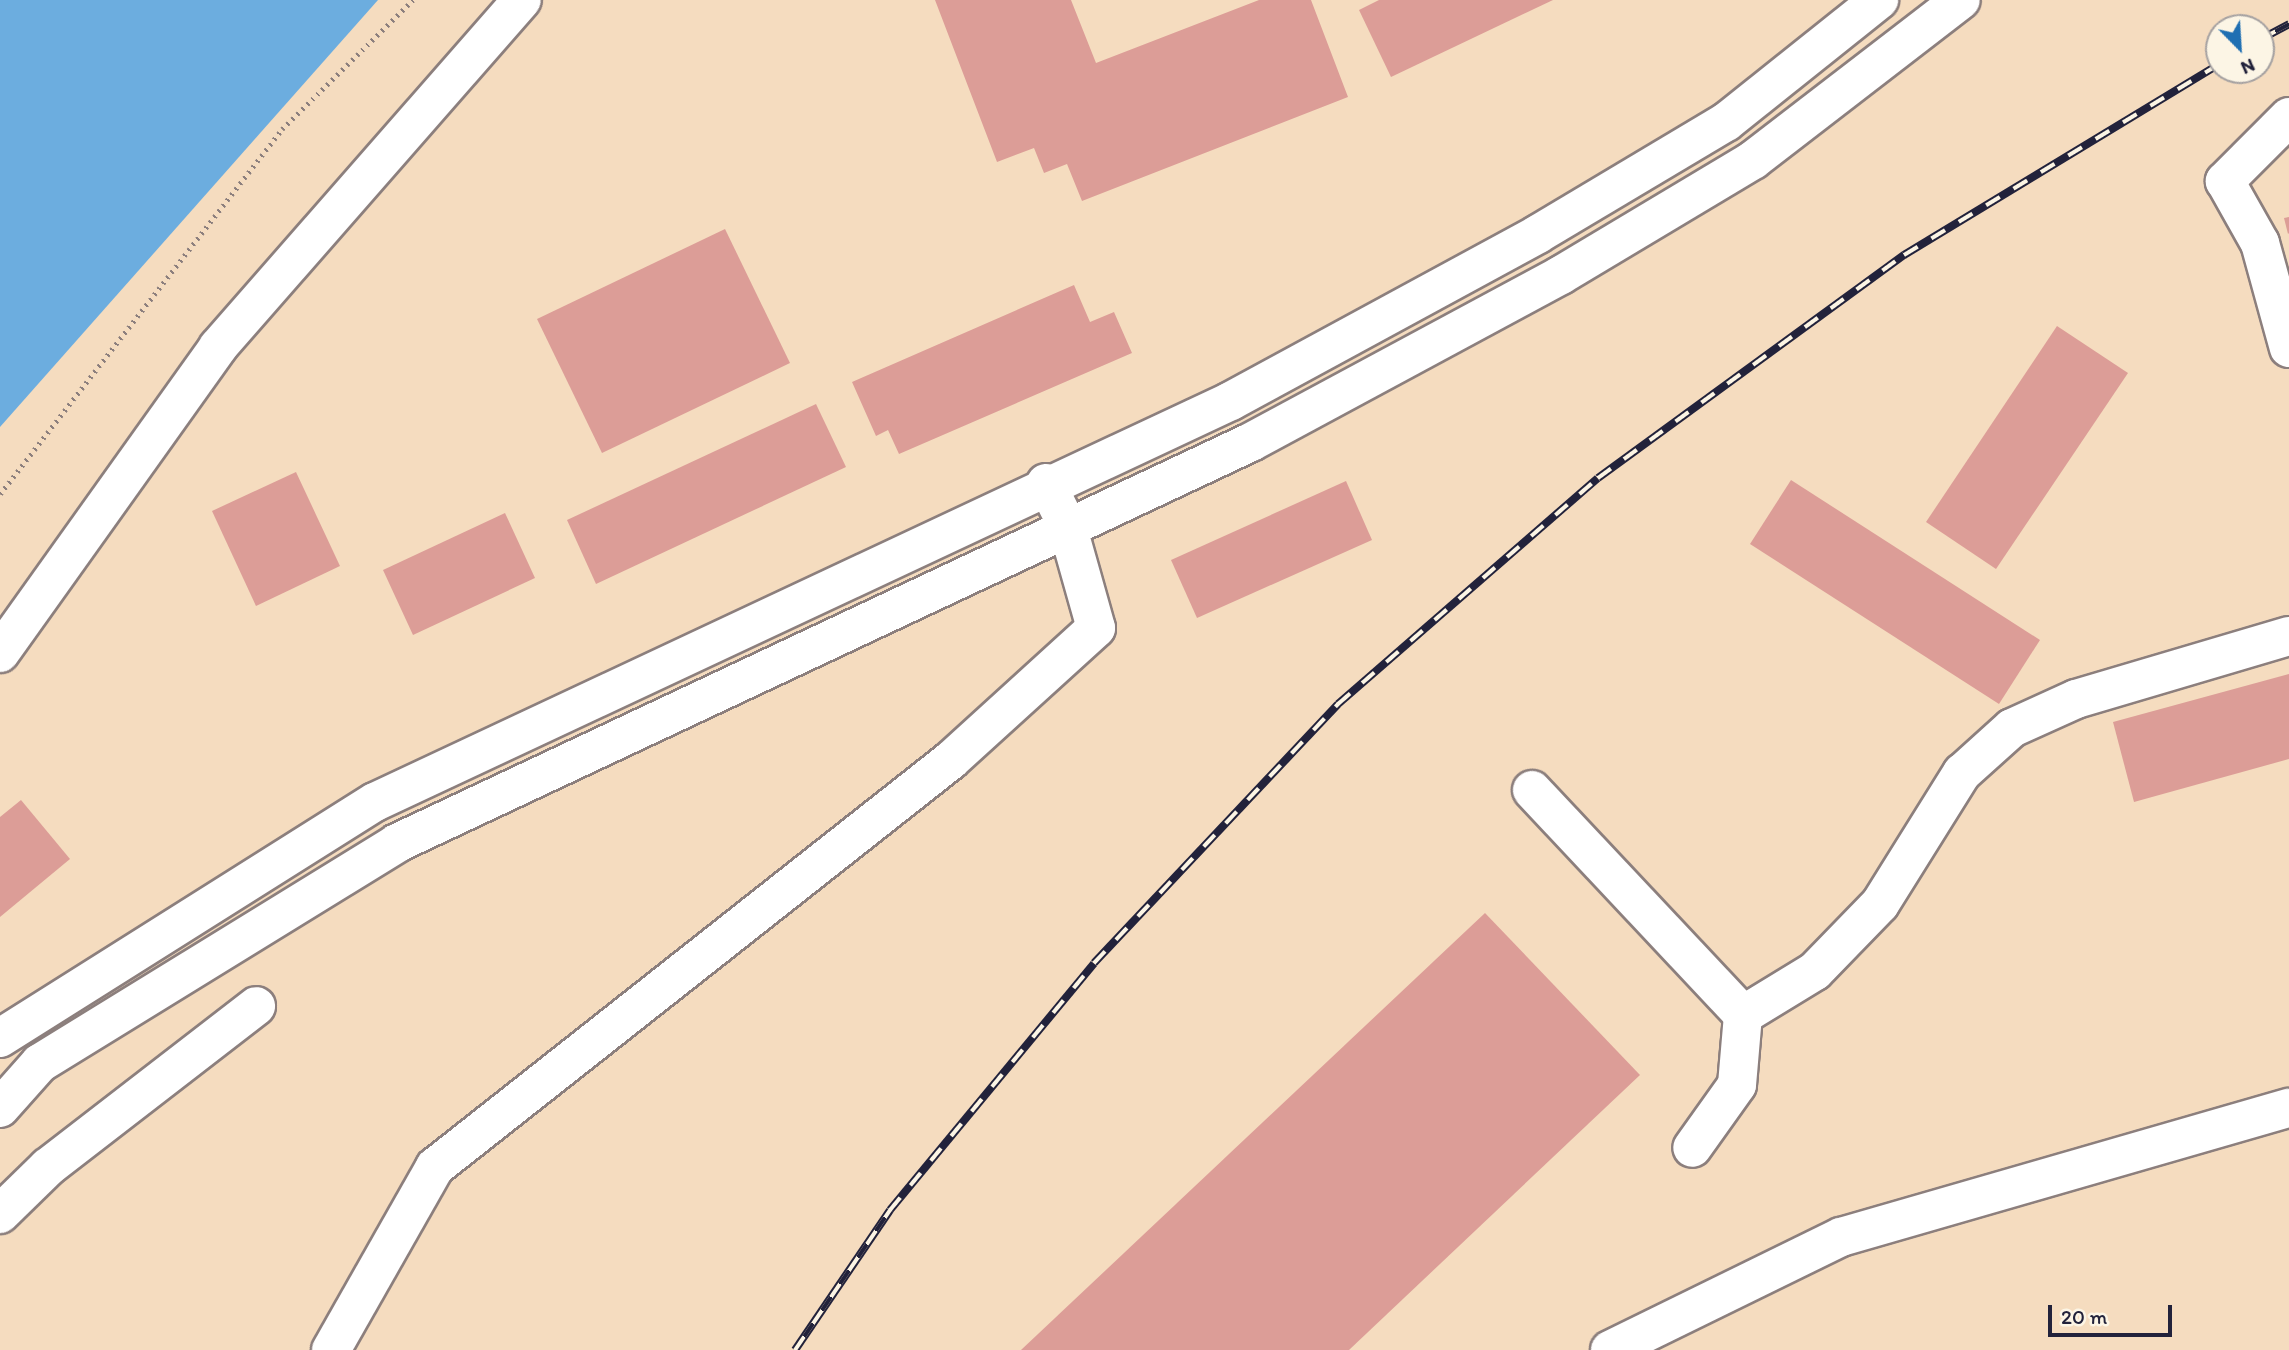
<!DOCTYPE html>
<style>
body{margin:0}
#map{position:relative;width:2289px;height:1350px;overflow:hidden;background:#f5dcbf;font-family:Itim,sans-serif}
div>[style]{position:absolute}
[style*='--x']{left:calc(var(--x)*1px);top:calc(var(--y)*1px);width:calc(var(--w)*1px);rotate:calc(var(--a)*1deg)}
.water>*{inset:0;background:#6caddf}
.building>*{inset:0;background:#dc9d97}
.path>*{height:4.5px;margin-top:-2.25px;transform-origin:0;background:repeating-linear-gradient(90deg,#8c7f7d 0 2px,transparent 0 7px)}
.roads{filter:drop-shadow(2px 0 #8c7f7d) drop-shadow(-2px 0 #8c7f7d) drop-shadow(0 2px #8c7f7d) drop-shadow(0 -2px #8c7f7d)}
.minor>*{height:38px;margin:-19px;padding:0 19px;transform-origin:19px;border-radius:19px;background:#fff}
.tertiary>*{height:38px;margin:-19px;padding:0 19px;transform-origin:19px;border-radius:19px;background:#fff}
.trunk>*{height:38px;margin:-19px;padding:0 19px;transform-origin:19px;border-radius:19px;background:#fff}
.rail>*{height:8px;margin-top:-4px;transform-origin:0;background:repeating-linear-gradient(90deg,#fcf5e5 0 16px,#22223b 0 32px);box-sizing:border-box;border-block:2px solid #22223b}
span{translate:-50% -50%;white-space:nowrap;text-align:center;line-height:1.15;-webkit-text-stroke:5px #fcf5e5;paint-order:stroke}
.north{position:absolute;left:2205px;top:14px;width:70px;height:70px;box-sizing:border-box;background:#fcf5e5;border:2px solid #a5a1a1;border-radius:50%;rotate:156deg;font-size:19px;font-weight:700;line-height:28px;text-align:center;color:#22223b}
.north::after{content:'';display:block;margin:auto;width:24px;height:32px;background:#1f6fb2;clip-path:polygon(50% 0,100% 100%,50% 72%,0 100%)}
.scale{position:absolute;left:2048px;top:1305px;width:124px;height:32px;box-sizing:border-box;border:4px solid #22223b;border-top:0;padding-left:9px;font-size:21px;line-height:24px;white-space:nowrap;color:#22223b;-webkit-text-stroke:5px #fcf5e5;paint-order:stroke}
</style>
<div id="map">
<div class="water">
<div style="clip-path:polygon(0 0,378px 0,0 427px)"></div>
</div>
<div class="building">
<div style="clip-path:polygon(935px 0,1071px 0,1096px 63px,1259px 0,1311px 0,1348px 97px,1082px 201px,1067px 164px,1044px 173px,1034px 148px,997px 162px)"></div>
<div style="clip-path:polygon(1379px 0,1553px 0,1391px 77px,1359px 10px)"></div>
<div style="clip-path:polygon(2289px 217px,2289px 233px,2288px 234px,2284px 218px)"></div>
<div style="clip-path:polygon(725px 229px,790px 363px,602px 453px,537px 319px)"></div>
<div style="clip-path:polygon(1074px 285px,1090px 322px,1114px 312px,1132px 353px,899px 454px,888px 430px,876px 436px,852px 382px)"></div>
<div style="clip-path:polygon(2057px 326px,2128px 373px,1996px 569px,1926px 522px)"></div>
<div style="clip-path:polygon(816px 404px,846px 467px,596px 584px,567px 520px)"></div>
<div style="clip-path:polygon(296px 472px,340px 566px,256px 606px,212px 511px)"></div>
<div style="clip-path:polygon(1791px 480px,2040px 640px,1999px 704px,1750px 544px)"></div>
<div style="clip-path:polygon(1346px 481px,1372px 540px,1197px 618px,1171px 560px)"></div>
<div style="clip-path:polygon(505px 513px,535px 578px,413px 635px,383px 570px)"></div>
<div style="clip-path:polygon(2289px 674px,2289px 759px,2134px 802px,2113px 722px)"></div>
<div style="clip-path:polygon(21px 800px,70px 859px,0 917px,0 817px)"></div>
<div style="clip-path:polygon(1485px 913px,1640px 1075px,1349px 1350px,1021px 1350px)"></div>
</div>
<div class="path">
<div style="--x:0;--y:494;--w:461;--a:-52.3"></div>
<div style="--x:282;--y:129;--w:184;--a:-44.6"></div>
</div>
<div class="roads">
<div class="minor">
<div style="--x:2289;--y:117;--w:91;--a:135"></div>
<div style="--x:2225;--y:181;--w:71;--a:60.6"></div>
<div style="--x:2260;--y:243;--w:109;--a:74.6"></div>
<div style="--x:1532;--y:790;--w:308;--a:46.8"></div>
<div style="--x:1743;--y:1015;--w:70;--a:94.9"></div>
<div style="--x:1737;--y:1085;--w:77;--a:125.5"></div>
<div style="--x:1743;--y:1015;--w:84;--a:-31.4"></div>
<div style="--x:1815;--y:971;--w:93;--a:-45.9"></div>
<div style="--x:1880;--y:904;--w:155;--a:-58"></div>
<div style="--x:1962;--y:773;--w:67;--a:-42"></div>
<div style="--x:2012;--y:728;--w:70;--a:-24.4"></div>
<div style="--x:2076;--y:699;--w:222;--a:-16.5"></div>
<div style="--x:0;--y:1214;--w:67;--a:-44.4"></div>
<div style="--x:48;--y:1167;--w:263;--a:-37.7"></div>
<div style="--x:331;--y:1350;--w:210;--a:-60.4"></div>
<div style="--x:435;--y:1167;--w:657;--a:-38.26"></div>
<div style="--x:951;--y:760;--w:196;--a:-42.3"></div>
<div style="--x:1096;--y:628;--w:107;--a:-105.7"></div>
<div style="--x:1067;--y:525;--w:47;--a:-116.6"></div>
<div style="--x:1610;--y:1350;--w:257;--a:-26.1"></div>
<div style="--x:1841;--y:1237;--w:466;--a:-16.1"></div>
</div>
<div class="tertiary">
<div style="--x:0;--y:653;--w:376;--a:-54.5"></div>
<div style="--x:218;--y:347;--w:461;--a:-48.8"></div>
</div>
<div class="trunk">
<div style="--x:0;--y:1038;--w:443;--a:-32.2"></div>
<div style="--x:375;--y:802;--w:945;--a:-25.1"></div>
<div style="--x:1231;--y:401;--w:349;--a:-28.5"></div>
<div style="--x:1538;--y:234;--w:219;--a:-30.8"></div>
<div style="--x:1726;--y:122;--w:196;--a:-38.6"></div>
<div style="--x:0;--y:1108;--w:60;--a:-48.4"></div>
<div style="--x:40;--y:1063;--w:419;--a:-31.6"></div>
<div style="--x:397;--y:843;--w:943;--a:-25.15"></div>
<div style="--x:1251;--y:442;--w:352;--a:-28.3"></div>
<div style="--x:1561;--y:275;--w:224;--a:-30.9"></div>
<div style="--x:1753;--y:160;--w:262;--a:-37.6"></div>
</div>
</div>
<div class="rail">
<div style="--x:2261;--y:39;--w:32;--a:-28"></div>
<div style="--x:795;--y:1350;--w:169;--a:-55.8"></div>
<div style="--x:890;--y:1210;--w:320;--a:-50.4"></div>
<div style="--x:1094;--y:963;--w:356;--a:-46.7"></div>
<div style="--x:1338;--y:704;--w:344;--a:-41"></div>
<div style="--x:1598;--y:478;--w:379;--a:-36.1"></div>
<div style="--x:1904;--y:255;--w:368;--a:-31.2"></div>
</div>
<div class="north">N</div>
<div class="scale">20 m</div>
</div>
